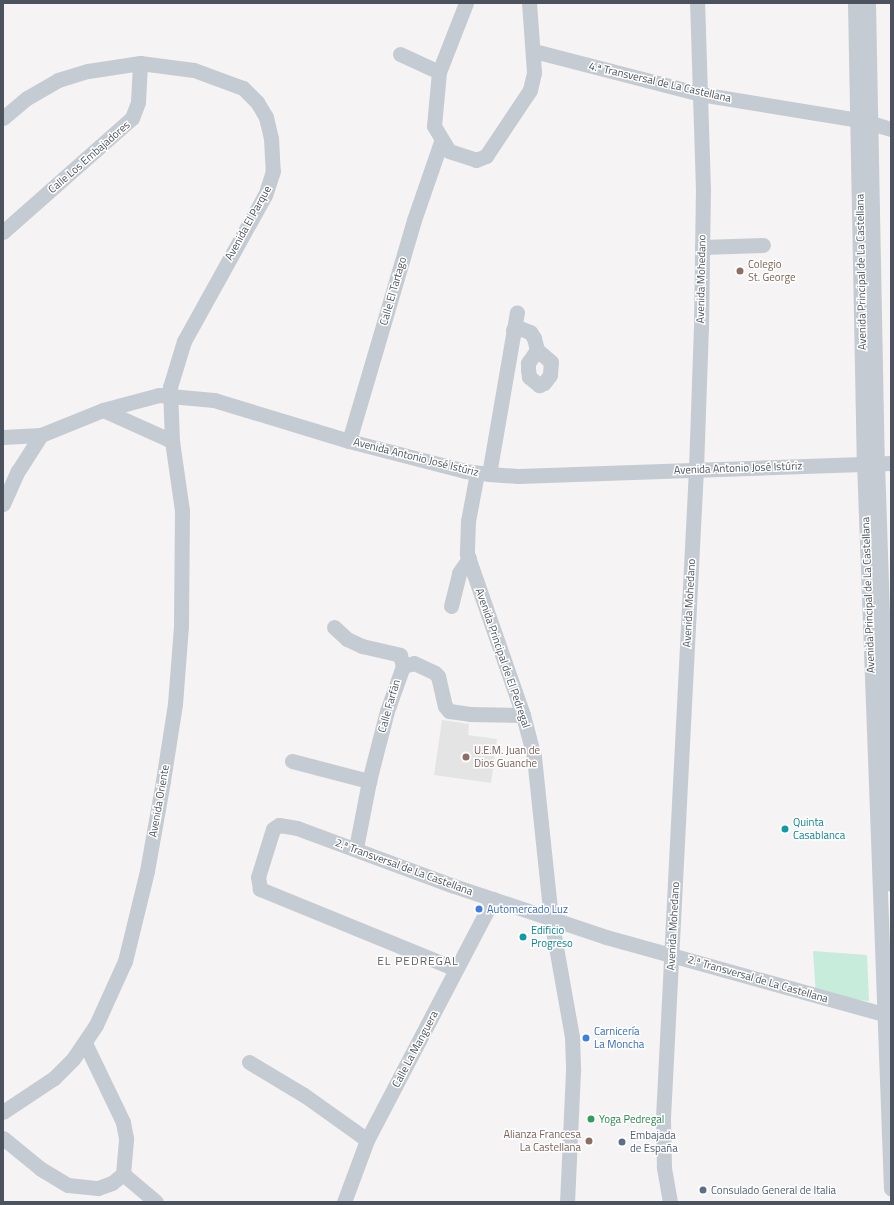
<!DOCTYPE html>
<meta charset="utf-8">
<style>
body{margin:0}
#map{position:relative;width:894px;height:1205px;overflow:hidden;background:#f5f3f3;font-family:"Titillium Web",sans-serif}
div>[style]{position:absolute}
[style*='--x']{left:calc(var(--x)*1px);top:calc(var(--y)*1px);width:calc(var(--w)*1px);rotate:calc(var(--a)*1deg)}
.education>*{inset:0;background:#e5e4e4}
.green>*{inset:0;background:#c7ecdb}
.minor>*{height:15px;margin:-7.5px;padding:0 7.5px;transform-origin:7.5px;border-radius:7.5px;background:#c5cbd2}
.dots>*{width:11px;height:11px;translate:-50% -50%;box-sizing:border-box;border:2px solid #fff;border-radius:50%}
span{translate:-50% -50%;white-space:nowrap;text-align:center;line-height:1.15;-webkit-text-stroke:3px #fff;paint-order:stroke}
.street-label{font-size:11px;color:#4c535e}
.education-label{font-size:11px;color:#785e54}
.left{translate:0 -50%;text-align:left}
.right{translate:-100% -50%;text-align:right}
.culture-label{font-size:11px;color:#0d838f}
.shop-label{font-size:11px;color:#366cbe}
.leisure-label{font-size:11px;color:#27864d}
.service-label{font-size:11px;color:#4e5e75}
.neighbourhood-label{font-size:12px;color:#606267;letter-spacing:1px}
.frame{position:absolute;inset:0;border:4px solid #4c535e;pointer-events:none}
</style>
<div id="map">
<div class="education">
<div style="clip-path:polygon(442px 720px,469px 724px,468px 735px,497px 739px,491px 783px,434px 775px)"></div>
</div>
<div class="green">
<div style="clip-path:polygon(813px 951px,867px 955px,869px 1001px,816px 996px)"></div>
</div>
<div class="minor">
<div style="--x:855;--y:3;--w:459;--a:88.9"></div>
<div style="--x:864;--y:462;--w:727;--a:87.87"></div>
<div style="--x:868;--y:3;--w:460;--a:88.9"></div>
<div style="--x:877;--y:463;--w:421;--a:88.1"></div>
<div style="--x:534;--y:51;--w:171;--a:14.5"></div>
<div style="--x:700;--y:94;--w:160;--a:9.3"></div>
<div style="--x:400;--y:54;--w:43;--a:24.8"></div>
<div style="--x:439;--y:72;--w:54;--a:95.3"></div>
<div style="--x:434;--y:126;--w:29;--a:59"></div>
<div style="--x:449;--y:151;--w:28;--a:18"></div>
<div style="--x:476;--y:160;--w:11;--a:-22"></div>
<div style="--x:486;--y:156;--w:79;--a:-56.3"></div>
<div style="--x:530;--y:90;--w:18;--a:-77"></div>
<div style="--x:534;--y:72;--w:69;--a:-94.1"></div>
<div style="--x:439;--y:72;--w:74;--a:-68.6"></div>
<div style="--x:3;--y:118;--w:31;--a:-40"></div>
<div style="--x:27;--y:98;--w:36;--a:-30"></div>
<div style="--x:58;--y:80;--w:31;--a:-17"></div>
<div style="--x:88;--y:71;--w:53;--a:-8.7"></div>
<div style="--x:140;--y:63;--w:54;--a:7.4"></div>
<div style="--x:194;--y:70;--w:52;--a:20.2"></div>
<div style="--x:243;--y:88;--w:20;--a:45"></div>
<div style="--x:257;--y:102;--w:17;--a:59"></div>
<div style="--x:266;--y:117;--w:22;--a:77"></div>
<div style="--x:271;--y:138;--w:33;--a:87"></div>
<div style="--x:273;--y:171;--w:25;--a:108"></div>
<div style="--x:265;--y:195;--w:167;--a:119"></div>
<div style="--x:184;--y:341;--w:48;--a:106.9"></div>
<div style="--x:170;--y:387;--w:54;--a:87.9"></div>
<div style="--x:172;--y:441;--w:70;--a:81.8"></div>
<div style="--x:182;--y:510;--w:116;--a:90.5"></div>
<div style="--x:181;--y:626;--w:78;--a:94.4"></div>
<div style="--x:175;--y:704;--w:78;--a:98.9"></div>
<div style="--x:163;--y:781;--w:91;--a:100.1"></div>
<div style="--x:147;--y:871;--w:93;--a:103.7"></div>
<div style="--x:125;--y:961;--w:70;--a:114.4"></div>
<div style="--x:96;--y:1025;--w:41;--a:124.1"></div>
<div style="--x:73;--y:1059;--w:27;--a:135"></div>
<div style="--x:54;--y:1078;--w:61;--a:146.3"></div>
<div style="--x:871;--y:123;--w:21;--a:17"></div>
<div style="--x:3;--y:232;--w:172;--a:-41.5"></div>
<div style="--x:132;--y:118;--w:17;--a:-69"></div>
<div style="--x:138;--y:102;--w:39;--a:-87"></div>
<div style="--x:702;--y:247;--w:61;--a:-1.9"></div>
<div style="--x:513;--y:330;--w:9;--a:-6"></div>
<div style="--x:522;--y:329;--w:9;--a:21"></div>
<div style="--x:530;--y:332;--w:7;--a:56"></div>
<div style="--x:534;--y:338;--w:12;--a:76"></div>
<div style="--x:537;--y:350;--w:16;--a:125"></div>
<div style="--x:528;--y:363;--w:6;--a:90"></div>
<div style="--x:528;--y:369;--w:8;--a:83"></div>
<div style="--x:529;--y:377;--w:13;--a:39"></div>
<div style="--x:539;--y:385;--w:5;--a:-22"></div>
<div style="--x:544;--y:383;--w:10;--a:-53"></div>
<div style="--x:550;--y:375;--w:13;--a:-86"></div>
<div style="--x:551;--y:362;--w:18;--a:-139"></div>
<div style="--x:103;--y:410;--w:76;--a:24.2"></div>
<div style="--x:3;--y:437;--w:38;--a:-3"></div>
<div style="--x:41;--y:435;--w:67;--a:-22"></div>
<div style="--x:103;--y:410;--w:58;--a:-15"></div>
<div style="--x:159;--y:395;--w:55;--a:5.2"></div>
<div style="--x:214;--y:400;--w:141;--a:16.9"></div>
<div style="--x:349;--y:441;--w:120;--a:14.5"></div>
<div style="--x:465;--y:471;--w:24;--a:7"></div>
<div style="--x:489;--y:474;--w:29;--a:4"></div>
<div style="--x:518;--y:476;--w:373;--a:-2"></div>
<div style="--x:349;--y:441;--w:230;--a:-73.6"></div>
<div style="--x:414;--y:220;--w:83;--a:-70.9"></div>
<div style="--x:477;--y:473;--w:49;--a:100.6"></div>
<div style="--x:468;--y:521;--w:33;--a:92"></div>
<div style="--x:467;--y:554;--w:170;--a:70.8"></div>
<div style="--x:523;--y:715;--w:43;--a:75.3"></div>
<div style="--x:534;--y:757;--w:163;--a:84"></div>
<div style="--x:551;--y:919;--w:120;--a:79.9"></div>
<div style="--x:572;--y:1037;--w:34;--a:88"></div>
<div style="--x:573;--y:1071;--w:131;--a:92.6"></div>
<div style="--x:489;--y:474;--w:164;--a:-80.2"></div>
<div style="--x:3;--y:504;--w:36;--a:-66"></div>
<div style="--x:18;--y:471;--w:43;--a:-57.4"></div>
<div style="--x:451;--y:606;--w:34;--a:-76"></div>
<div style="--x:459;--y:573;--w:18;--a:-56"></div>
<div style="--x:334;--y:627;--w:18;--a:43"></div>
<div style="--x:347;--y:639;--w:17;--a:25"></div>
<div style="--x:362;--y:646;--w:39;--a:13"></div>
<div style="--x:400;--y:655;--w:11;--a:75"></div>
<div style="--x:292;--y:761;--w:80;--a:14.6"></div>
<div style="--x:356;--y:848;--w:68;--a:-79"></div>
<div style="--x:369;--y:781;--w:72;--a:-75.6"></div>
<div style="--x:387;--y:711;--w:48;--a:-70.4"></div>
<div style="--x:403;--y:666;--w:11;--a:-15"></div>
<div style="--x:414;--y:663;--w:23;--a:25"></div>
<div style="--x:435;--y:673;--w:4;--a:45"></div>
<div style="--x:438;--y:676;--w:31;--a:77"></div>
<div style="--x:445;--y:706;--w:6;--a:51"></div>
<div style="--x:449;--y:711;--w:21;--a:8"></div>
<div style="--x:470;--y:714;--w:53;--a:1.1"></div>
<div style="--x:456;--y:969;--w:212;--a:-157.8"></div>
<div style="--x:260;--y:889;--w:12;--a:-99"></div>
<div style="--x:258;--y:877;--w:50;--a:-72.6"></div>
<div style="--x:273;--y:829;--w:7;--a:-34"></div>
<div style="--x:279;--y:825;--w:18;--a:9"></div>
<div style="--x:297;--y:828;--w:167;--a:20.3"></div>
<div style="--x:454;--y:886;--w:160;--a:18.5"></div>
<div style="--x:606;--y:937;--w:296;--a:15.5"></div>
<div style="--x:249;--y:1062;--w:64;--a:31"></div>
<div style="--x:304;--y:1095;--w:77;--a:35.5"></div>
<div style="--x:3;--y:1138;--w:49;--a:39.2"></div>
<div style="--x:41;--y:1169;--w:31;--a:31"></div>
<div style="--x:68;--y:1185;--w:30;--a:6"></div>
<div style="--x:98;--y:1188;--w:15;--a:-20"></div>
<div style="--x:112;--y:1183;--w:14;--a:-39"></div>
<div style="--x:123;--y:1174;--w:36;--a:-85"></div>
<div style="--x:126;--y:1138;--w:16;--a:-101"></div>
<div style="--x:123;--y:1122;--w:88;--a:-115.7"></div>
<div style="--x:123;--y:1174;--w:43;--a:40.3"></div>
<div style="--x:344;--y:1202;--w:66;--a:-69.6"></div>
<div style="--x:367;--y:1140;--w:272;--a:-62.4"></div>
<div style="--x:670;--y:1202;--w:36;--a:-100"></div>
<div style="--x:664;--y:1167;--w:49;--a:-91.2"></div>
<div style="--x:663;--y:1118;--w:650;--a:-87.09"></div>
<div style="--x:696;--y:469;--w:140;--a:-88"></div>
<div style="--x:701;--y:329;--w:139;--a:-89.2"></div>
<div style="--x:703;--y:190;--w:187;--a:-91.8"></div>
</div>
<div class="dots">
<div style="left:740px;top:271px;background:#8d6e63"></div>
<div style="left:466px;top:757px;background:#8d6e63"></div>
<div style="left:785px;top:829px;background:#0f9aa8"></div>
<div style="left:479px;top:909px;background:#3f7fe0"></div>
<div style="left:523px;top:937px;background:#0f9aa8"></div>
<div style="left:586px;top:1038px;background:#3f7fe0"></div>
<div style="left:591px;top:1119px;background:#2e9e5b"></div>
<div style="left:589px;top:1141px;background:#8d6e63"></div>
<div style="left:622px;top:1142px;background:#5c6f8a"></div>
<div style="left:703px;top:1190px;background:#5c6f8a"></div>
</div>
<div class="street-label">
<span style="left:660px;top:82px;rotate:13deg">4.ª Transversal de La Castellana</span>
<span style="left:89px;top:157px;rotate:-41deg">Calle Los Embajadores</span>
<span style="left:248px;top:223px;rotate:-61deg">Avenida El Parque</span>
<span style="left:861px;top:272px;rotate:-91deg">Avenida Principal de La Castellana</span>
<span style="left:701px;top:279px;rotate:-89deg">Avenida Mohedano</span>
<span style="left:393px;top:291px;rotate:-74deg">Calle El Tartago</span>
<span style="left:416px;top:457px;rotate:14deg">Avenida Antonio José Istúriz</span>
<span style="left:738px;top:468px;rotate:-2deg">Avenida Antonio José Istúriz</span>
<span style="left:868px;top:595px;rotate:-92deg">Avenida Principal de La Castellana</span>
<span style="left:689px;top:603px;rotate:-87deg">Avenida Mohedano</span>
<span style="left:503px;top:658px;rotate:71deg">Avenida Principal de El Pedregal</span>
<span style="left:389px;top:706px;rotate:-74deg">Calle Farfán</span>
<span style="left:159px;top:801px;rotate:-80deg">Avenida Oriente</span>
<span style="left:404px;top:867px;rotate:20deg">2.ª Transversal de La Castellana</span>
<span style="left:673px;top:926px;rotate:-87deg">Avenida Mohedano</span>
<span style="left:758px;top:979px;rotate:16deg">2.ª Transversal de La Castellana</span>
<span style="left:415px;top:1049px;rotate:-62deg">Calle La Manguera</span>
</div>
<div class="education-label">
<span class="left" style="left:748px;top:271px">Colegio<br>St. George</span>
<span class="left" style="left:474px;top:757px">U.E.M. Juan de<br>Dios Guanche</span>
<span class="right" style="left:581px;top:1141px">Alianza Francesa<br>La Castellana</span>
</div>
<div class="culture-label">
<span class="left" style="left:793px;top:829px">Quinta<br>Casablanca</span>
<span class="left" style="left:531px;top:937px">Edificio<br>Progreso</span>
</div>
<div class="shop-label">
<span class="left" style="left:487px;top:909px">Automercado Luz</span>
<span class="left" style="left:594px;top:1038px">Carnicería<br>La Moncha</span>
</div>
<div class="leisure-label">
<span class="left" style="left:599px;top:1119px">Yoga Pedregal</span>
</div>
<div class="service-label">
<span class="left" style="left:630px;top:1142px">Embajada<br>de España</span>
<span class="left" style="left:711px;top:1190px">Consulado General de Italia</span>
</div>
<div class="neighbourhood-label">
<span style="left:418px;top:961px">EL PEDREGAL</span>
</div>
<div class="frame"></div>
</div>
